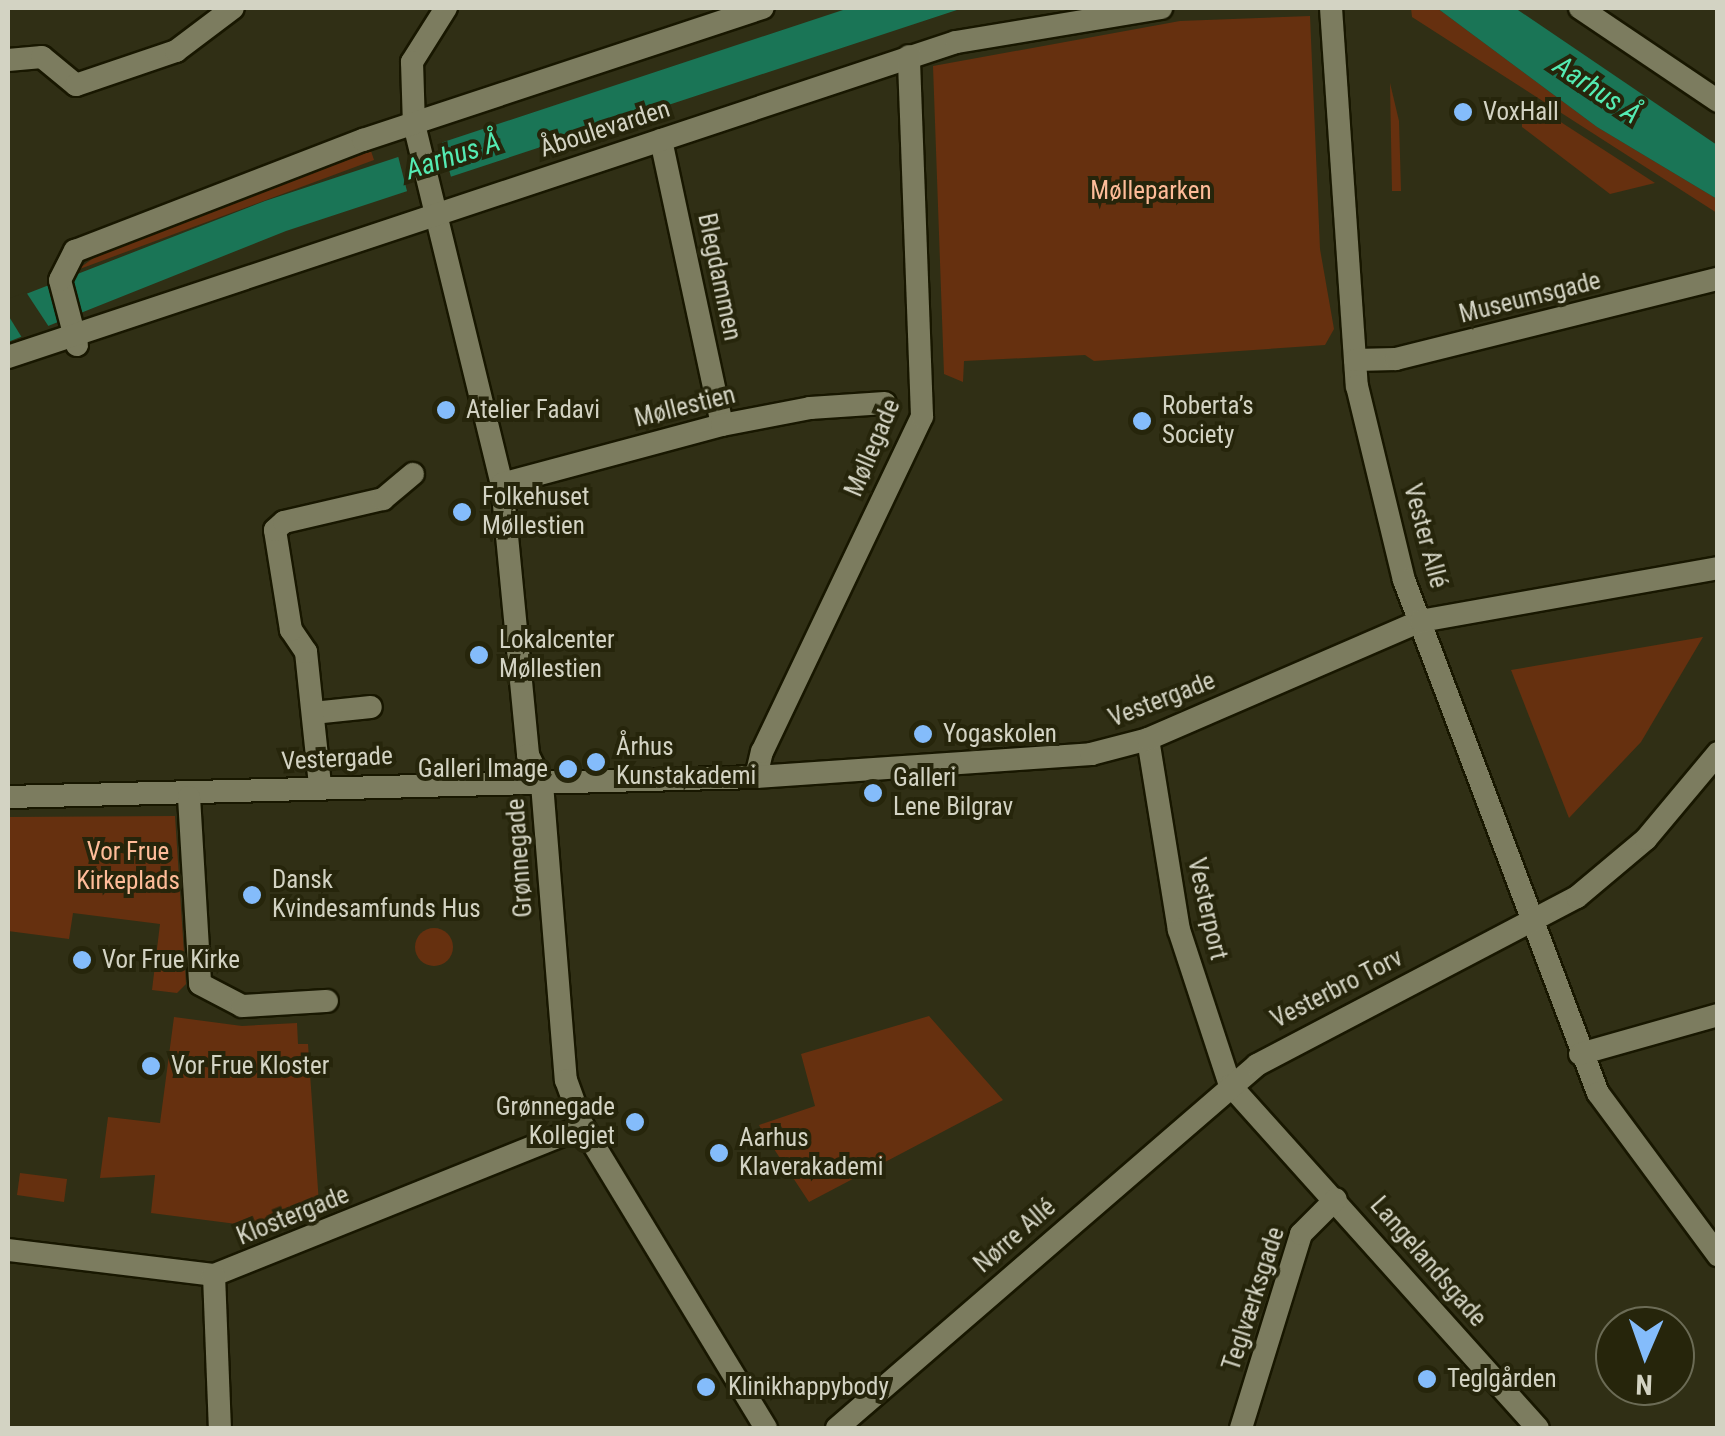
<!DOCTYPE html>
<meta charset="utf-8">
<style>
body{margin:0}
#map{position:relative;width:1725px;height:1436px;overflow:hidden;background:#302f15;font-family:"Roboto Condensed",sans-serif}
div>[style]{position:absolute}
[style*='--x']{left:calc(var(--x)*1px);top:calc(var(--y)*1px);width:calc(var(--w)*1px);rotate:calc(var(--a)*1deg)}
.green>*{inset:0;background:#66300f}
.round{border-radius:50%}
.water>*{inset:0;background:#1a7556}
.pier>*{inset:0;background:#302f15}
.roads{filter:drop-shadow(2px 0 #181700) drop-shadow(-2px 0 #181700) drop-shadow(0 2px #181700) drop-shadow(0 -2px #181700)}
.minor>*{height:22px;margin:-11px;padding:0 11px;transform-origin:11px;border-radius:11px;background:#7c7c5f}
.dots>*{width:28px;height:28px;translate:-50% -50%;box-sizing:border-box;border:5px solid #26250b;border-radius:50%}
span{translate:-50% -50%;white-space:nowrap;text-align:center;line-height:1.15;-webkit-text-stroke:8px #26250b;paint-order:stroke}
.poi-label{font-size:25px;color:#d3d3c3}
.left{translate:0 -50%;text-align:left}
.right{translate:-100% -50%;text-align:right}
.street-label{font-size:25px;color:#d3d3c3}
.park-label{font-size:25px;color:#febc99}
.water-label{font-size:28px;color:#54ebb3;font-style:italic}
.frame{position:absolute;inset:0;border:10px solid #d3d3c3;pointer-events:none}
.north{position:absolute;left:1595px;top:1306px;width:100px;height:100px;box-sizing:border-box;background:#26250b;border:2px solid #6b6b55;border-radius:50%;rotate:182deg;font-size:28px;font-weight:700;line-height:40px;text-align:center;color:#d3d3c3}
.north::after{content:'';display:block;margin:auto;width:35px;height:45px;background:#84bcfb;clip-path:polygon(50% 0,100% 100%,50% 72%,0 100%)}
</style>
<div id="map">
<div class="green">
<div style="clip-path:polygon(1411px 8px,1437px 8px,1597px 127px,1717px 199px,1717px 213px,1412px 17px)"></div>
<div style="clip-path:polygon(1310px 16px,1320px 249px,1334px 329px,1325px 345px,1094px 361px,1085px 355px,964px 361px,963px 382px,944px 374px,933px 66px,1180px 21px)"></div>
<div style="clip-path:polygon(1390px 83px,1399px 121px,1401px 191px,1392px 191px)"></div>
<div style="clip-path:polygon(1522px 97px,1655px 183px,1610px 194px,1522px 127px)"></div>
<div style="clip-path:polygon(371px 151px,374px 160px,77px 270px,103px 251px)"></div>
<div style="clip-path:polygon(1703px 637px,1641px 742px,1569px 818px,1511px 670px)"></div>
<div style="clip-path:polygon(175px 816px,186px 984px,177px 993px,152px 990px,160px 924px,73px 913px,69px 939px,8px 931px,8px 817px)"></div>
<div class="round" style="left:415px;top:928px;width:38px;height:38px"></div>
<div style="clip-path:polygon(929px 1016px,1003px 1100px,809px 1202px,774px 1149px,789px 1138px,779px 1123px,763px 1133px,759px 1125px,815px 1106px,801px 1054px)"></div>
<div style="clip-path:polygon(174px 1017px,242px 1026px,297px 1023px,298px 1044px,308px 1044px,319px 1204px,268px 1228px,151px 1213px,155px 1175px,100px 1178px,108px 1117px,160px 1123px)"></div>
<div style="clip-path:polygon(20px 1173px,67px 1179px,64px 1202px,17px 1195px)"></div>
</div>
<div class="water">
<div style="clip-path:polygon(849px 8px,963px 8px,286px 231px,8px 342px,8px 301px,265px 201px)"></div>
<div style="clip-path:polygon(1437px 8px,1515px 8px,1717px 145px,1717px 199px,1597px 127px)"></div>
</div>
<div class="pier">
<div style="clip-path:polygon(441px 138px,452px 181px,408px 195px,397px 152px)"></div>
<div style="clip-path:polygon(26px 292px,51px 330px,24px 341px,8px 315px,8px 299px)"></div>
</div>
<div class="roads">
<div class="minor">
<div style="--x:446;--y:8;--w:64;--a:122.2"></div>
<div style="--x:412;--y:62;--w:62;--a:88.2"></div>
<div style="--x:414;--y:124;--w:371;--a:76.3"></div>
<div style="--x:502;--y:484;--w:272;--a:84.5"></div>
<div style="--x:528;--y:755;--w:32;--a:64"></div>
<div style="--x:542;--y:784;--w:297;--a:85.4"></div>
<div style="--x:566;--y:1080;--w:50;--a:70.1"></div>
<div style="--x:583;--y:1127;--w:352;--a:58.7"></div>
<div style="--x:1331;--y:8;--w:379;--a:86.1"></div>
<div style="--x:1357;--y:386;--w:200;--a:76.4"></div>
<div style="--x:1404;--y:580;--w:548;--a:69.29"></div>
<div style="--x:1598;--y:1093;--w:202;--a:53.5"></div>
<div style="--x:1580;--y:8;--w:166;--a:34"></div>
<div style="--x:8;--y:60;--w:34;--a:-5"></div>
<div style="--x:42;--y:57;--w:44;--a:39.5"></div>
<div style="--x:76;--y:85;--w:106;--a:-18.8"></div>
<div style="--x:176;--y:51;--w:71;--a:-37"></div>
<div style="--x:661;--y:140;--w:291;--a:77.9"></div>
<div style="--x:77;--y:345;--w:67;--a:-104.7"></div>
<div style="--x:60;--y:280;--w:33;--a:-63"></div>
<div style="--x:75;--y:251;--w:309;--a:-21.1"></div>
<div style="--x:363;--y:140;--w:421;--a:-18.3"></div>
<div style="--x:8;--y:357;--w:999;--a:-18.38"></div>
<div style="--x:956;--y:42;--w:208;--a:-9.4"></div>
<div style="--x:1355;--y:360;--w:41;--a:-1.4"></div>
<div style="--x:1396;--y:359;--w:332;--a:-14"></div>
<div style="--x:502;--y:484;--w:228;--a:-15"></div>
<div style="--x:722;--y:425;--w:90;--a:-10.9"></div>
<div style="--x:810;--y:408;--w:75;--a:-3.8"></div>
<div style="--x:313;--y:713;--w:58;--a:-5.9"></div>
<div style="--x:1148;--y:739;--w:193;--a:80.8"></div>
<div style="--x:1179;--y:930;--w:163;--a:71.8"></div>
<div style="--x:1230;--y:1085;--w:461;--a:48.1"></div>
<div style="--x:756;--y:777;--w:26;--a:-77"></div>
<div style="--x:762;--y:752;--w:372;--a:-64.5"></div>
<div style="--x:922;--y:416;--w:360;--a:-92.1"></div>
<div style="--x:320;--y:785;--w:134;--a:-96"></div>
<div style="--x:306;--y:652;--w:27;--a:-124"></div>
<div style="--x:291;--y:630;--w:101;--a:-99.1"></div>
<div style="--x:275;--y:530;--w:12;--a:-42"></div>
<div style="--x:284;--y:522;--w:102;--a:-13.1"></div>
<div style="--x:383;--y:499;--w:39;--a:-40"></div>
<div style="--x:8;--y:797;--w:748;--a:-1.53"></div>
<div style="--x:756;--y:777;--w:336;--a:-3.9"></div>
<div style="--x:1091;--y:754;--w:59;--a:-14.7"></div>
<div style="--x:1148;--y:739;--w:297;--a:-23.4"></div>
<div style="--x:1421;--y:621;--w:302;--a:-10.1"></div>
<div style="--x:189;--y:797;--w:187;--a:86.6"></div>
<div style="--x:200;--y:984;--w:47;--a:27.6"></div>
<div style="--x:242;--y:1006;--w:85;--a:-3.4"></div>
<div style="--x:1580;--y:1054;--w:143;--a:-15.8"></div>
<div style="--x:8;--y:1250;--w:208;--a:6.9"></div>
<div style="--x:214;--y:1275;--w:398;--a:-21.9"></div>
<div style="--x:214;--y:1275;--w:153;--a:87.8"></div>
<div style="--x:837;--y:1428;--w:555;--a:-40.84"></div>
<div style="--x:1257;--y:1065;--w:361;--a:-27.7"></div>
<div style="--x:1577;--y:897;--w:90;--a:-40"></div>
<div style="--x:1646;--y:839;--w:112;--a:-50.1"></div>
<div style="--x:1241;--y:1428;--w:203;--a:-72.8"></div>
<div style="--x:1301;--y:1234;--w:49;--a:-45"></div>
</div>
</div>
<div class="dots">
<div style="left:1463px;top:112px;background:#84bcfb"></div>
<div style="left:446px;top:410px;background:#84bcfb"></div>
<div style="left:1142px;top:421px;background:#84bcfb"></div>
<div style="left:462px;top:512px;background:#84bcfb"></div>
<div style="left:479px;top:655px;background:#84bcfb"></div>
<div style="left:923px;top:734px;background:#84bcfb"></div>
<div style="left:596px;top:762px;background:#84bcfb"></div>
<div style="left:568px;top:769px;background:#84bcfb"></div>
<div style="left:873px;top:793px;background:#84bcfb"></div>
<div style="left:252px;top:895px;background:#84bcfb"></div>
<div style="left:82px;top:960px;background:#84bcfb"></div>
<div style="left:151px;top:1066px;background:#84bcfb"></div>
<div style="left:635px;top:1122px;background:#84bcfb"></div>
<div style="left:719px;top:1153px;background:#84bcfb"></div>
<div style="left:1427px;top:1379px;background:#84bcfb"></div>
<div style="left:706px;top:1387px;background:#84bcfb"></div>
</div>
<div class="poi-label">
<span class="left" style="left:1483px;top:112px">VoxHall</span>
<span class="left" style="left:1162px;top:421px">Roberta’s<br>Society</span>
<span class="left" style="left:466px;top:410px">Atelier Fadavi</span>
<span class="left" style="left:482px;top:512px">Folkehuset<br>Møllestien</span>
<span class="left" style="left:499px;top:655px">Lokalcenter<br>Møllestien</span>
<span class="left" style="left:943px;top:734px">Yogaskolen</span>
<span class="left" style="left:616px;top:762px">Århus<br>Kunstakademi</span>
<span class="right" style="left:548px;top:769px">Galleri Image</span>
<span class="left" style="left:893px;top:793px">Galleri<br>Lene Bilgrav</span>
<span class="left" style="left:272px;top:895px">Dansk<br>Kvindesamfunds Hus</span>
<span class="left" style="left:102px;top:960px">Vor Frue Kirke</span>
<span class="left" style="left:171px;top:1066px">Vor Frue Kloster</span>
<span class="right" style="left:615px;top:1122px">Grønnegade<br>Kollegiet</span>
<span class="left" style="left:739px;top:1153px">Aarhus<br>Klaverakademi</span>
<span class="left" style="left:1447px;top:1379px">Teglgården</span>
<span class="left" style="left:728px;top:1387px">Klinikhappybody</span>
</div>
<div class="street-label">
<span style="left:605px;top:129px;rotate:-18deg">Åboulevarden</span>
<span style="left:719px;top:277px;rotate:78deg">Blegdammen</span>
<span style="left:1530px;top:298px;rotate:-14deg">Museumsgade</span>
<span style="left:685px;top:407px;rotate:-14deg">Møllestien</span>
<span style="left:873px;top:448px;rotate:-67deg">Møllegade</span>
<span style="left:1425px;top:536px;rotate:75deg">Vester Allé</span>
<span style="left:1162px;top:700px;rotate:-21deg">Vestergade</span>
<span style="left:337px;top:759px;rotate:-3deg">Vestergade</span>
<span style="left:520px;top:858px;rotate:-94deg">Grønnegade</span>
<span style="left:1207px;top:909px;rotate:77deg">Vesterport</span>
<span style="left:1337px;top:989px;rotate:-27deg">Vesterbro Torv</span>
<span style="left:293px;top:1216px;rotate:-22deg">Klostergade</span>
<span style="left:1015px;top:1236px;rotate:-41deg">Nørre Allé</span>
<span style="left:1428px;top:1262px;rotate:49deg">Langelandsgade</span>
<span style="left:1254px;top:1299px;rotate:-72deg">Teglværksgade</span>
</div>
<div class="park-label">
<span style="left:1151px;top:191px">Mølleparken</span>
<span style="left:128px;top:867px">Vor Frue<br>Kirkeplads</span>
</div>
<div class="water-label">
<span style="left:1597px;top:90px;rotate:34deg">Aarhus Å</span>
<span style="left:453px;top:156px;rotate:-18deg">Aarhus Å</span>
</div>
<div class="frame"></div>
<div class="north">N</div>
</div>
